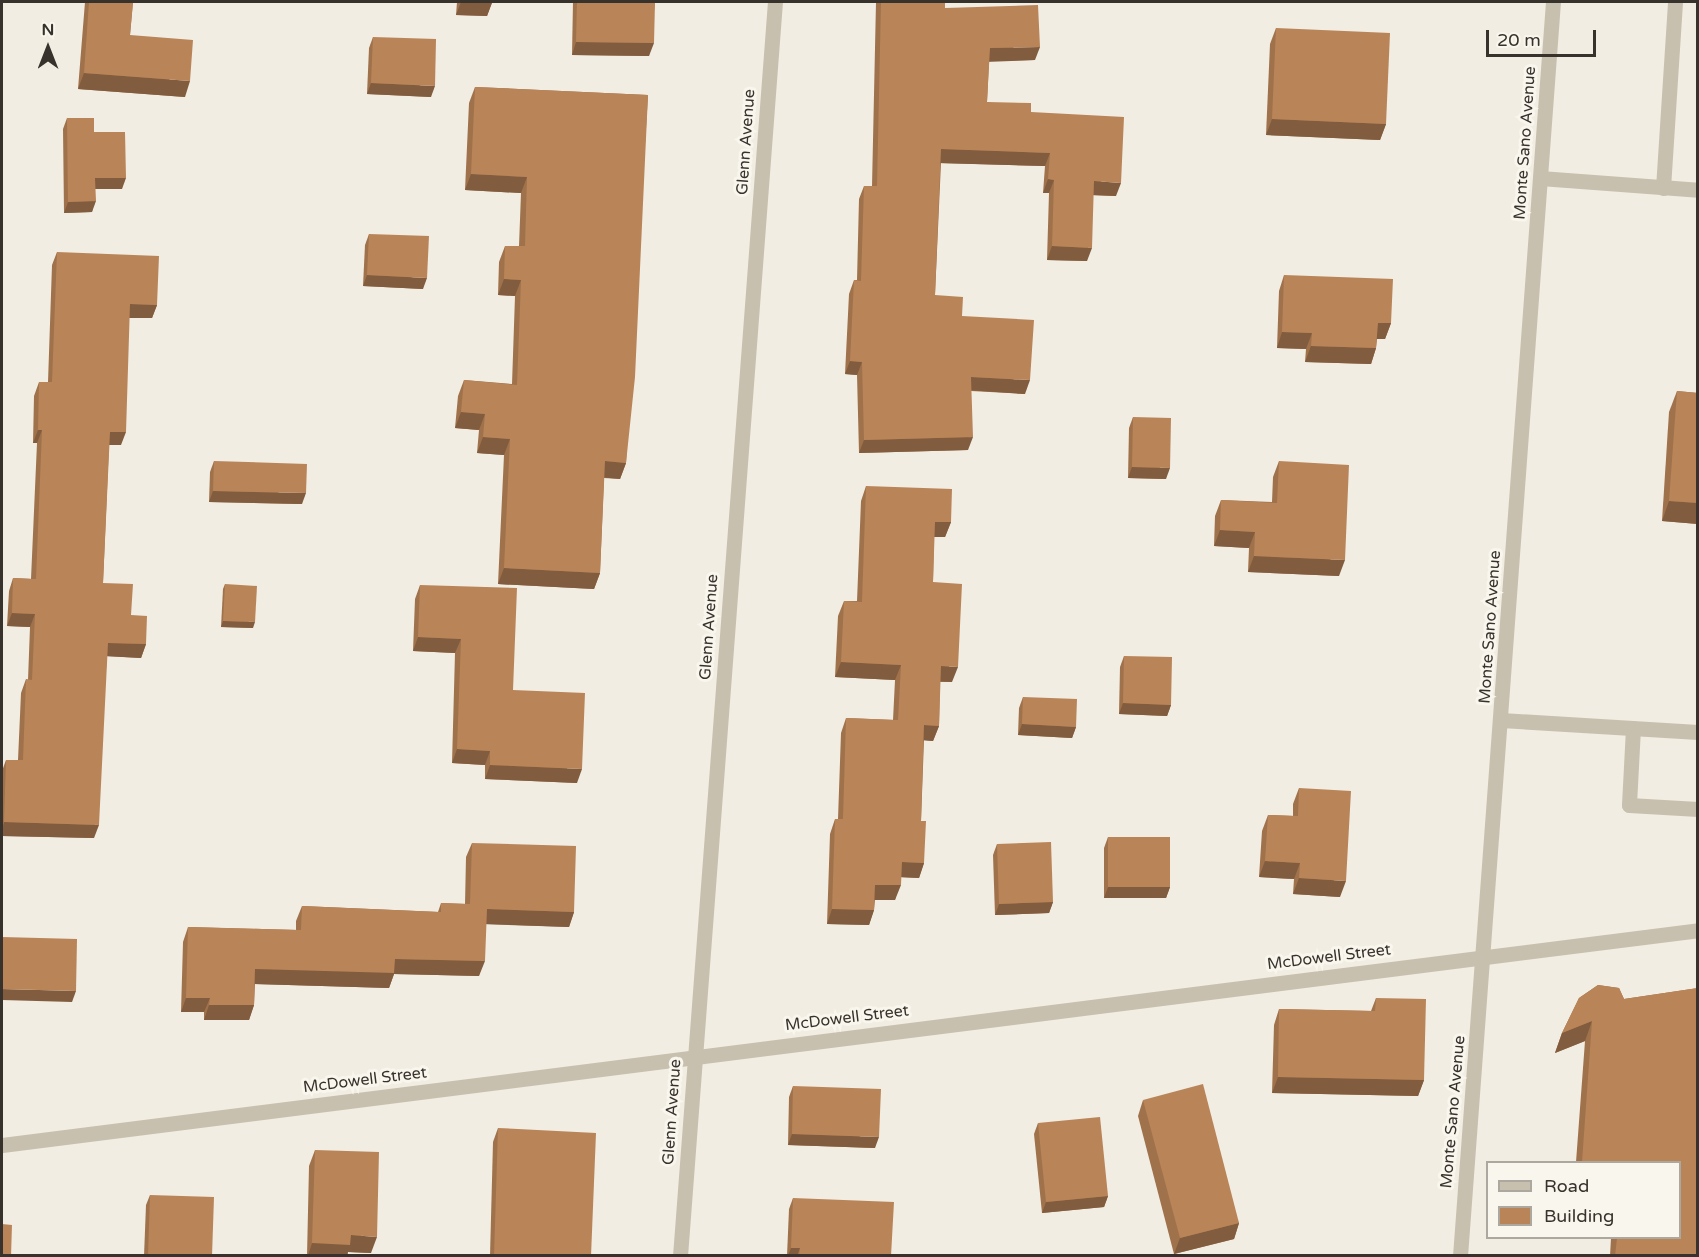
<!DOCTYPE html>
<style>
body{margin:0}
#map{position:relative;width:1699px;height:1257px;overflow:hidden;background:#f1ede2;font-family:"Varela Round",sans-serif}
div>[style]{position:absolute}
[style*='--x']{left:calc(var(--x)*1px);top:calc(var(--y)*1px);width:calc(var(--w)*1px);rotate:calc(var(--a)*1deg)}
.service>*{height:15px;margin:-7.5px;padding:0 7.5px;transform-origin:7.5px;border-radius:7.5px;background:#c8c0ae}
.minor>*{height:15px;margin:-7.5px;padding:0 7.5px;transform-origin:7.5px;border-radius:7.5px;background:#c8c0ae}
.wall>*{inset:0;background:#9f724c}
.shaded-wall>*{inset:0;background:#825c3e}
.building>*{inset:0;background:#b98458}
span{translate:-50% -50%;white-space:nowrap;text-align:center;line-height:1.15;-webkit-text-stroke:6px #f9f6ee;paint-order:stroke}
.street-label{font-size:16px;color:#38322c}
.frame{position:absolute;inset:0;border:3px solid #38322c;pointer-events:none}
.legend{position:absolute;left:1486px;top:1161px;width:195px;height:78px;box-sizing:border-box;background:#f9f6ee;border:2px solid #aca8a0;margin:0;padding:8px 10px;list-style:none;font-size:18px;color:#38322c}
.legend li{display:flex;align-items:center;gap:12px;height:30px}
.legend b{width:30px;border:2px solid #aca8a0}
.north{position:absolute;left:18px;top:18px;width:60px;height:60px;-webkit-text-stroke:4px #f9f6ee;paint-order:stroke;rotate:0deg;font-size:16px;font-weight:700;line-height:24px;text-align:center;color:#38322c}
.north::after{content:'';display:block;margin:auto;width:21px;height:27px;background:#38322c;clip-path:polygon(50% 0,100% 100%,50% 72%,0 100%)}
.scale{position:absolute;left:1486px;top:30px;width:110px;height:27px;box-sizing:border-box;border:3px solid #38322c;border-top:0;padding-left:8px;font-size:18px;line-height:21px;white-space:nowrap;color:#38322c;-webkit-text-stroke:4px #f9f6ee;paint-order:stroke}
</style>
<div id="map">
<div class="service">
<div style="--x:1540;--y:178;--w:158;--a:4.3"></div>
<div style="--x:1663;--y:188;--w:186;--a:-86.3"></div>
<div style="--x:1501;--y:720;--w:197;--a:3.5"></div>
<div style="--x:1633;--y:728;--w:77;--a:93"></div>
<div style="--x:1629;--y:805;--w:69;--a:3.3"></div>
</div>
<div class="minor">
<div style="--x:2;--y:1145;--w:1710;--a:-7.22"></div>
<div style="--x:680;--y:1256;--w:1258;--a:-85.67"></div>
<div style="--x:1460;--y:1256;--w:1257;--a:-85.76"></div>
</div>
<div class="wall">
<div style="clip-path:polygon(85px 2px,133px 2px,130px 35px,185px 97px,78px 89px)"></div>
<div style="clip-path:polygon(457px 2px,492px 2px,487px 16px,456px 15px)"></div>
<div style="clip-path:polygon(573px 2px,655px 2px,649px 56px,572px 55px)"></div>
<div style="clip-path:polygon(876px 2px,945px 2px,945px 8px,1035px 60px,989px 61px,987px 102px,1031px 112px,1116px 196px,1093px 195px,1087px 261px,1047px 260px,1049px 193px,1043px 193px,1045px 166px,941px 163px,935px 295px,962px 316px,1025px 394px,971px 391px,968px 450px,859px 453px,857px 375px,845px 374px,849px 294px,854px 280px,857px 280px,859px 199px,864px 186px,872px 186px)"></div>
<div style="clip-path:polygon(1276px 28px,1386px 124px,1380px 140px,1266px 135px,1270px 44px)"></div>
<div style="clip-path:polygon(373px 37px,431px 97px,367px 94px,369px 48px)"></div>
<div style="clip-path:polygon(475px 87px,648px 95px,626px 463px,620px 479px,604px 478px,600px 573px,594px 589px,498px 584px,504px 455px,477px 453px,479px 430px,455px 428px,458px 396px,464px 380px,512px 384px,515px 296px,498px 295px,499px 262px,505px 246px,519px 246px,521px 193px,465px 190px,469px 103px)"></div>
<div style="clip-path:polygon(67px 118px,94px 132px,122px 189px,95px 189px,92px 212px,64px 213px,63px 129px)"></div>
<div style="clip-path:polygon(369px 234px,423px 289px,363px 286px,365px 245px)"></div>
<div style="clip-path:polygon(57px 252px,157px 305px,152px 318px,129px 318px,121px 445px,109px 445px,103px 583px,131px 615px,146px 644px,141px 658px,107px 656px,94px 838px,2px 836px,2px 771px,6px 760px,18px 760px,21px 693px,26px 679px,28px 680px,30px 627px,7px 626px,9px 591px,13px 578px,31px 579px,37px 443px,33px 443px,34px 396px,39px 382px,48px 382px,52px 265px)"></div>
<div style="clip-path:polygon(1284px 275px,1391px 323px,1385px 339px,1377px 339px,1376px 348px,1371px 364px,1305px 362px,1306px 349px,1277px 348px,1279px 291px)"></div>
<div style="clip-path:polygon(1677px 391px,1698px 393px,1698px 524px,1662px 521px,1669px 412px)"></div>
<div style="clip-path:polygon(1133px 417px,1166px 479px,1128px 478px,1129px 428px)"></div>
<div style="clip-path:polygon(214px 461px,302px 504px,209px 502px,210px 472px)"></div>
<div style="clip-path:polygon(1279px 461px,1339px 576px,1248px 572px,1249px 548px,1214px 546px,1215px 516px,1221px 500px,1272px 502px,1273px 477px)"></div>
<div style="clip-path:polygon(866px 486px,951px 522px,945px 537px,934px 537px,933px 582px,952px 682px,940px 682px,939px 726px,933px 741px,924px 740px,921px 821px,924px 863px,919px 878px,901px 877px,895px 900px,875px 900px,874px 910px,869px 925px,827px 924px,830px 834px,835px 819px,838px 819px,841px 733px,846px 718px,893px 720px,895px 680px,835px 677px,838px 616px,844px 601px,857px 601px,861px 501px)"></div>
<div style="clip-path:polygon(225px 584px,253px 628px,221px 627px,223px 589px)"></div>
<div style="clip-path:polygon(420px 585px,513px 690px,577px 783px,485px 779px,485px 765px,452px 763px,455px 653px,413px 651px,415px 599px)"></div>
<div style="clip-path:polygon(1124px 656px,1171px 705px,1167px 716px,1119px 714px,1120px 667px)"></div>
<div style="clip-path:polygon(1023px 697px,1076px 727px,1072px 738px,1018px 735px,1019px 708px)"></div>
<div style="clip-path:polygon(1299px 788px,1340px 897px,1293px 894px,1294px 879px,1259px 877px,1262px 831px,1268px 815px,1293px 816px,1293px 804px)"></div>
<div style="clip-path:polygon(1108px 837px,1170px 887px,1166px 898px,1104px 898px,1104px 848px)"></div>
<div style="clip-path:polygon(472px 843px,574px 912px,569px 927px,486px 924px,479px 976px,394px 974px,389px 988px,255px 984px,254px 1005px,249px 1020px,204px 1020px,204px 1012px,181px 1012px,183px 942px,188px 927px,296px 930px,296px 921px,302px 906px,438px 912px,441px 903px,465px 904px,466px 857px)"></div>
<div style="clip-path:polygon(997px 844px,1053px 902px,1049px 913px,995px 915px,993px 855px)"></div>
<div style="clip-path:polygon(1598px 985px,1619px 988px,1624px 999px,1698px 988px,1698px 1256px,1610px 1256px,1611px 1238px,1680px 1238px,1680px 1162px,1576px 1162px,1585px 1041px,1555px 1053px,1562px 1033px,1579px 998px)"></div>
<div style="clip-path:polygon(1376px 998px,1424px 1080px,1418px 1096px,1272px 1093px,1274px 1025px,1279px 1009px,1371px 1011px)"></div>
<div style="clip-path:polygon(793px 1086px,875px 1148px,788px 1145px,789px 1097px)"></div>
<div style="clip-path:polygon(1143px 1100px,1239px 1223px,1234px 1239px,1174px 1254px,1138px 1116px)"></div>
<div style="clip-path:polygon(1038px 1123px,1108px 1196px,1104px 1207px,1042px 1213px,1034px 1134px)"></div>
<div style="clip-path:polygon(498px 1128px,591px 1256px,490px 1256px,493px 1142px)"></div>
<div style="clip-path:polygon(315px 1150px,371px 1253px,348px 1252px,347px 1256px,307px 1256px,309px 1166px)"></div>
<div style="clip-path:polygon(150px 1195px,212px 1256px,144px 1256px,146px 1205px)"></div>
<div style="clip-path:polygon(793px 1198px,891px 1256px,787px 1256px,789px 1209px)"></div>
</div>
<div class="shaded-wall">
<div style="clip-path:polygon(461px 2px,492px 3px,487px 16px,456px 15px)"></div>
<div style="clip-path:polygon(576px 42px,654px 43px,649px 56px,572px 55px)"></div>
<div style="clip-path:polygon(1040px 47px,1035px 60px,985px 62px,990px 48px)"></div>
<div style="clip-path:polygon(84px 73px,190px 81px,185px 97px,78px 89px)"></div>
<div style="clip-path:polygon(371px 83px,435px 86px,431px 97px,367px 94px)"></div>
<div style="clip-path:polygon(1272px 119px,1386px 124px,1380px 140px,1266px 135px)"></div>
<div style="clip-path:polygon(941px 149px,1050px 153px,1045px 166px,936px 163px)"></div>
<div style="clip-path:polygon(471px 174px,527px 177px,521px 193px,465px 190px)"></div>
<div style="clip-path:polygon(95px 178px,126px 178px,122px 189px,91px 189px)"></div>
<div style="clip-path:polygon(1048px 179px,1054px 180px,1049px 193px,1043px 193px)"></div>
<div style="clip-path:polygon(1094px 181px,1121px 183px,1116px 196px,1089px 195px)"></div>
<div style="clip-path:polygon(96px 201px,92px 212px,64px 213px,68px 202px)"></div>
<div style="clip-path:polygon(1052px 246px,1092px 248px,1087px 261px,1047px 260px)"></div>
<div style="clip-path:polygon(367px 275px,427px 278px,423px 289px,363px 286px)"></div>
<div style="clip-path:polygon(504px 279px,521px 280px,515px 296px,498px 295px)"></div>
<div style="clip-path:polygon(130px 304px,157px 305px,152px 318px,125px 318px)"></div>
<div style="clip-path:polygon(1378px 323px,1391px 323px,1385px 339px,1372px 339px)"></div>
<div style="clip-path:polygon(1282px 332px,1312px 333px,1306px 349px,1277px 348px)"></div>
<div style="clip-path:polygon(1311px 346px,1376px 348px,1371px 364px,1305px 362px)"></div>
<div style="clip-path:polygon(850px 361px,862px 362px,857px 375px,845px 374px)"></div>
<div style="clip-path:polygon(971px 377px,1030px 380px,1025px 394px,966px 390px)"></div>
<div style="clip-path:polygon(461px 412px,485px 414px,479px 430px,455px 428px)"></div>
<div style="clip-path:polygon(38px 430px,42px 430px,37px 443px,33px 443px)"></div>
<div style="clip-path:polygon(110px 432px,126px 432px,121px 445px,105px 445px)"></div>
<div style="clip-path:polygon(483px 437px,510px 439px,504px 455px,477px 453px)"></div>
<div style="clip-path:polygon(973px 437px,968px 450px,859px 453px,864px 440px)"></div>
<div style="clip-path:polygon(605px 461px,626px 463px,620px 479px,599px 477px)"></div>
<div style="clip-path:polygon(1132px 467px,1170px 468px,1166px 479px,1128px 478px)"></div>
<div style="clip-path:polygon(213px 491px,306px 493px,302px 504px,209px 502px)"></div>
<div style="clip-path:polygon(1669px 501px,1698px 503px,1698px 524px,1662px 521px)"></div>
<div style="clip-path:polygon(935px 522px,951px 522px,945px 537px,930px 537px)"></div>
<div style="clip-path:polygon(1220px 530px,1255px 532px,1249px 548px,1214px 546px)"></div>
<div style="clip-path:polygon(1254px 556px,1345px 560px,1339px 576px,1248px 572px)"></div>
<div style="clip-path:polygon(504px 568px,600px 573px,594px 589px,498px 584px)"></div>
<div style="clip-path:polygon(12px 613px,35px 614px,30px 627px,7px 626px)"></div>
<div style="clip-path:polygon(223px 621px,255px 622px,253px 628px,221px 627px)"></div>
<div style="clip-path:polygon(418px 637px,461px 639px,455px 653px,413px 651px)"></div>
<div style="clip-path:polygon(108px 643px,146px 644px,141px 658px,103px 656px)"></div>
<div style="clip-path:polygon(841px 662px,901px 665px,895px 680px,835px 677px)"></div>
<div style="clip-path:polygon(941px 666px,958px 667px,952px 682px,936px 681px)"></div>
<div style="clip-path:polygon(1123px 703px,1171px 705px,1167px 716px,1119px 714px)"></div>
<div style="clip-path:polygon(1022px 724px,1076px 727px,1072px 738px,1018px 735px)"></div>
<div style="clip-path:polygon(924px 725px,939px 726px,933px 741px,919px 740px)"></div>
<div style="clip-path:polygon(457px 749px,490px 751px,485px 765px,452px 763px)"></div>
<div style="clip-path:polygon(490px 765px,582px 769px,577px 783px,485px 779px)"></div>
<div style="clip-path:polygon(4px 822px,99px 825px,94px 838px,2px 836px,2px 830px)"></div>
<div style="clip-path:polygon(1265px 861px,1300px 863px,1294px 879px,1259px 877px)"></div>
<div style="clip-path:polygon(902px 862px,924px 863px,919px 878px,896px 877px)"></div>
<div style="clip-path:polygon(1299px 878px,1346px 881px,1340px 897px,1293px 894px)"></div>
<div style="clip-path:polygon(875px 885px,901px 885px,895px 900px,870px 900px)"></div>
<div style="clip-path:polygon(1108px 887px,1170px 887px,1166px 898px,1104px 898px)"></div>
<div style="clip-path:polygon(1053px 902px,1049px 913px,995px 915px,999px 904px)"></div>
<div style="clip-path:polygon(487px 909px,574px 912px,569px 927px,482px 924px)"></div>
<div style="clip-path:polygon(832px 909px,874px 910px,869px 925px,827px 924px)"></div>
<div style="clip-path:polygon(395px 959px,485px 961px,479px 976px,394px 974px,389px 988px,250px 984px,255px 969px)"></div>
<div style="clip-path:polygon(2px 989px,76px 991px,72px 1002px,2px 1000px)"></div>
<div style="clip-path:polygon(186px 998px,210px 998px,204px 1012px,181px 1012px)"></div>
<div style="clip-path:polygon(209px 1005px,254px 1005px,249px 1020px,204px 1020px)"></div>
<div style="clip-path:polygon(1592px 1021px,1585px 1041px,1555px 1053px,1562px 1033px)"></div>
<div style="clip-path:polygon(1278px 1077px,1424px 1080px,1418px 1096px,1272px 1093px)"></div>
<div style="clip-path:polygon(792px 1134px,879px 1137px,875px 1148px,788px 1145px)"></div>
<div style="clip-path:polygon(1108px 1196px,1104px 1207px,1042px 1213px,1046px 1202px)"></div>
<div style="clip-path:polygon(1239px 1223px,1234px 1239px,1174px 1254px,1180px 1238px)"></div>
<div style="clip-path:polygon(351px 1235px,377px 1237px,371px 1253px,348px 1252px,347px 1256px,308px 1256px,312px 1243px)"></div>
<div style="clip-path:polygon(791px 1248px,800px 1248px,797px 1256px,788px 1256px)"></div>
</div>
<div class="building">
<div style="clip-path:polygon(89px 2px,133px 2px,130px 35px,193px 40px,190px 81px,84px 73px)"></div>
<div style="clip-path:polygon(577px 2px,655px 2px,654px 43px,576px 42px)"></div>
<div style="clip-path:polygon(881px 2px,945px 2px,945px 8px,1038px 5px,1040px 47px,990px 48px,987px 102px,1031px 103px,1031px 112px,1124px 117px,1121px 183px,1094px 181px,1092px 248px,1052px 246px,1054px 180px,1048px 179px,1050px 153px,941px 149px,935px 295px,963px 297px,962px 316px,1034px 320px,1030px 380px,971px 377px,973px 437px,864px 440px,862px 362px,850px 361px,854px 280px,861px 281px,864px 186px,877px 186px)"></div>
<div style="clip-path:polygon(1276px 28px,1390px 33px,1386px 124px,1272px 119px)"></div>
<div style="clip-path:polygon(373px 37px,436px 39px,435px 86px,371px 83px)"></div>
<div style="clip-path:polygon(475px 87px,648px 95px,635px 377px,626px 463px,605px 461px,600px 573px,504px 568px,510px 439px,483px 437px,485px 414px,461px 412px,464px 380px,517px 385px,521px 280px,504px 279px,505px 246px,525px 246px,527px 177px,471px 174px)"></div>
<div style="clip-path:polygon(67px 118px,94px 118px,94px 132px,125px 132px,126px 178px,95px 178px,96px 201px,68px 202px)"></div>
<div style="clip-path:polygon(369px 234px,429px 236px,427px 278px,367px 275px)"></div>
<div style="clip-path:polygon(57px 252px,159px 256px,157px 305px,130px 304px,126px 432px,110px 432px,103px 583px,133px 584px,131px 615px,147px 616px,146px 644px,108px 643px,99px 825px,4px 822px,6px 760px,23px 760px,26px 679px,32px 680px,35px 614px,12px 613px,13px 578px,36px 579px,42px 430px,38px 430px,39px 382px,52px 382px)"></div>
<div style="clip-path:polygon(1284px 275px,1393px 279px,1391px 323px,1378px 323px,1376px 348px,1311px 346px,1312px 333px,1282px 332px)"></div>
<div style="clip-path:polygon(1677px 391px,1698px 393px,1698px 503px,1669px 501px)"></div>
<div style="clip-path:polygon(1133px 417px,1171px 418px,1170px 468px,1132px 467px)"></div>
<div style="clip-path:polygon(214px 461px,307px 464px,306px 493px,213px 491px)"></div>
<div style="clip-path:polygon(1279px 461px,1349px 465px,1345px 560px,1254px 556px,1255px 532px,1220px 530px,1221px 500px,1277px 503px)"></div>
<div style="clip-path:polygon(866px 486px,952px 489px,951px 522px,935px 522px,933px 582px,962px 584px,958px 667px,941px 666px,939px 726px,924px 725px,921px 821px,926px 821px,924px 863px,902px 862px,901px 885px,875px 885px,874px 910px,832px 909px,835px 819px,843px 819px,846px 718px,898px 720px,901px 665px,841px 662px,844px 601px,862px 602px)"></div>
<div style="clip-path:polygon(225px 584px,257px 586px,255px 622px,223px 621px)"></div>
<div style="clip-path:polygon(420px 585px,517px 588px,513px 690px,585px 693px,582px 769px,490px 765px,490px 751px,457px 749px,461px 639px,418px 637px)"></div>
<div style="clip-path:polygon(1124px 656px,1172px 657px,1171px 705px,1123px 703px)"></div>
<div style="clip-path:polygon(1023px 697px,1077px 699px,1076px 727px,1022px 724px)"></div>
<div style="clip-path:polygon(1299px 788px,1351px 791px,1346px 881px,1299px 878px,1300px 863px,1265px 861px,1268px 815px,1298px 816px)"></div>
<div style="clip-path:polygon(1108px 837px,1170px 837px,1170px 887px,1108px 887px)"></div>
<div style="clip-path:polygon(1051px 842px,1053px 902px,999px 904px,997px 844px)"></div>
<div style="clip-path:polygon(472px 843px,576px 846px,574px 912px,487px 909px,485px 961px,395px 959px,394px 973px,255px 969px,254px 1005px,209px 1005px,210px 998px,186px 998px,188px 927px,301px 930px,302px 906px,441px 912px,441px 903px,470px 904px)"></div>
<div style="clip-path:polygon(2px 937px,77px 939px,76px 991px,2px 989px)"></div>
<div style="clip-path:polygon(1598px 985px,1619px 988px,1624px 999px,1698px 988px,1698px 1256px,1615px 1256px,1617px 1238px,1680px 1238px,1680px 1162px,1582px 1162px,1592px 1021px,1562px 1033px,1579px 998px)"></div>
<div style="clip-path:polygon(1376px 998px,1426px 999px,1424px 1080px,1278px 1077px,1279px 1009px,1375px 1011px)"></div>
<div style="clip-path:polygon(1203px 1084px,1239px 1223px,1180px 1238px,1143px 1100px)"></div>
<div style="clip-path:polygon(793px 1086px,881px 1089px,879px 1137px,792px 1134px)"></div>
<div style="clip-path:polygon(1100px 1117px,1108px 1196px,1046px 1202px,1038px 1123px)"></div>
<div style="clip-path:polygon(498px 1128px,596px 1133px,591px 1256px,494px 1256px)"></div>
<div style="clip-path:polygon(315px 1150px,379px 1152px,377px 1237px,351px 1235px,350px 1245px,312px 1243px)"></div>
<div style="clip-path:polygon(150px 1195px,214px 1197px,212px 1256px,148px 1256px)"></div>
<div style="clip-path:polygon(793px 1198px,894px 1202px,891px 1256px,799px 1256px,800px 1248px,791px 1248px)"></div>
<div style="clip-path:polygon(2px 1224px,12px 1225px,11px 1256px,2px 1256px)"></div>
</div>
<div class="street-label">
<span style="left:746px;top:142px;rotate:-86deg">Glenn Avenue</span>
<span style="left:1525px;top:143px;rotate:-86deg">Monte Sano Avenue</span>
<span style="left:709px;top:627px;rotate:-86deg">Glenn Avenue</span>
<span style="left:1490px;top:627px;rotate:-86deg">Monte Sano Avenue</span>
<span style="left:1329px;top:957px;rotate:-7deg">McDowell Street</span>
<span style="left:847px;top:1018px;rotate:-7deg">McDowell Street</span>
<span style="left:365px;top:1080px;rotate:-7deg">McDowell Street</span>
<span style="left:672px;top:1112px;rotate:-86deg">Glenn Avenue</span>
<span style="left:1453px;top:1112px;rotate:-85deg">Monte Sano Avenue</span>
</div>
<div class="frame"></div>
<ul class="legend">
<li><b style="height:8px;background:#c8c0ae"></b>Road</li>
<li><b style="height:16px;background:#b98458"></b>Building</li>
</ul>
<div class="north">N</div>
<div class="scale">20 m</div>
</div>
